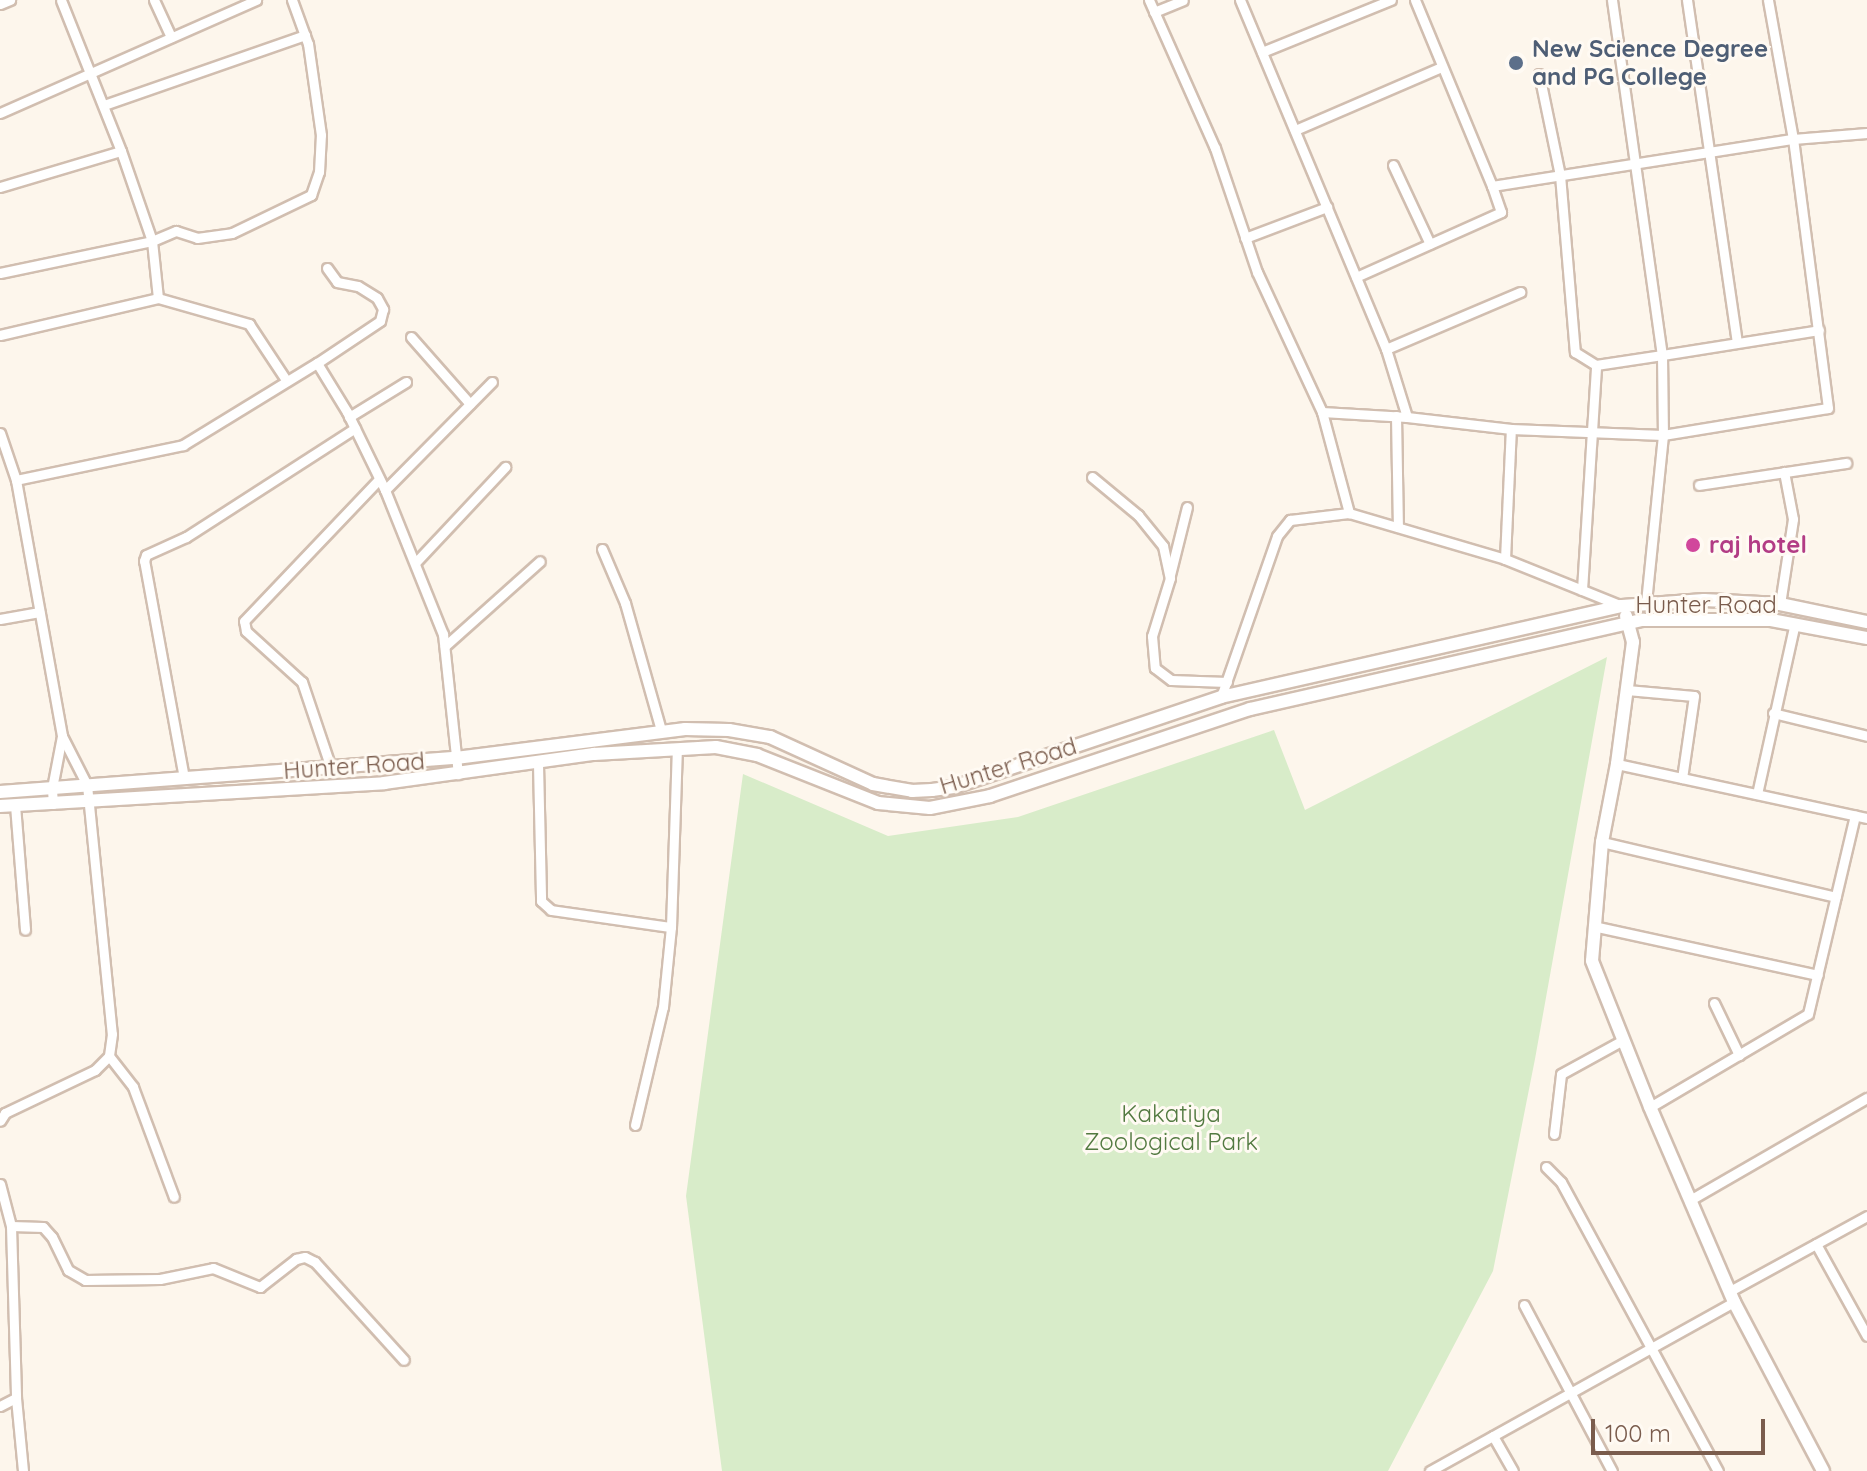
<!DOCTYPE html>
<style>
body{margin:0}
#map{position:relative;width:1867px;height:1471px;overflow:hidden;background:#fdf6ec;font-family:Quicksand,sans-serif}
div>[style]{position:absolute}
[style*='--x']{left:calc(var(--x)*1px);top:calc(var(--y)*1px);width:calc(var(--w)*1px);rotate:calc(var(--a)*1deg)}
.green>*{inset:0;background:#d8ecc9}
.roads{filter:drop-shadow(2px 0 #d1beb0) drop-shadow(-2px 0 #d1beb0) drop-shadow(0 2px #d1beb0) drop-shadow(0 -2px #d1beb0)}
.street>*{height:9px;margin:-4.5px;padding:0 4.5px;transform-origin:4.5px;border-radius:4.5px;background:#fff}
.secondary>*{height:12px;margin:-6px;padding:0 6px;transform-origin:6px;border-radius:6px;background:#fff}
.dots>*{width:22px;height:22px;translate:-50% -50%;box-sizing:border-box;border:4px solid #fffaf3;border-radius:50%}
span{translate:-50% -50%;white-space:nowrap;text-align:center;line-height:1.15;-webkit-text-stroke:6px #fffaf3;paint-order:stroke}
.service-label{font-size:24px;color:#4e5e75;font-weight:700}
.left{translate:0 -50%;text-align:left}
.hotel-label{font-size:24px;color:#b23c85;font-weight:700}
.street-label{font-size:24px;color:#7a5c4d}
.park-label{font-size:24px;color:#537a41}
.scale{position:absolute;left:1591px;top:1419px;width:174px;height:36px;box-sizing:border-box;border:4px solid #7a5c4d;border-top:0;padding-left:10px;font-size:24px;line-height:28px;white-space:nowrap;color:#7a5c4d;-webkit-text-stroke:6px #fffaf3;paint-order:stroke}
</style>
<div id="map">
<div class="green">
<div style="clip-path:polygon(1607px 657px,1535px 1059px,1493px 1271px,1388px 1471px,722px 1471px,686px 1196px,743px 774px,888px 836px,1018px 817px,1274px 730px,1305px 810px)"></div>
</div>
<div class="roads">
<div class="street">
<div style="--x:154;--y:0;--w:41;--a:65.3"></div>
<div style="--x:1149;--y:0;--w:162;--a:66"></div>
<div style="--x:1215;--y:148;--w:131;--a:71.3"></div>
<div style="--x:1257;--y:272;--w:154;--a:65.1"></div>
<div style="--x:1322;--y:412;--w:105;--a:75"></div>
<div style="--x:1240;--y:0;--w:378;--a:67.3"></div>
<div style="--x:1386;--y:349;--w:71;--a:72.8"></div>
<div style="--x:1415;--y:0;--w:201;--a:67.5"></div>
<div style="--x:1492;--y:186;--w:305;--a:-8.9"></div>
<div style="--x:1793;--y:139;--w:74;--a:-4.6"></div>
<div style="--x:1612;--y:0;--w:359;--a:82"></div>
<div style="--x:1662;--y:355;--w:159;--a:-9"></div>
<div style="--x:1687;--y:0;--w:346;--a:81.7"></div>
<div style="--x:0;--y:4;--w:11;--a:-22"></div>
<div style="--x:1154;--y:12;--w:31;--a:-22"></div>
<div style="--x:1262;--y:52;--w:139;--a:-22"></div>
<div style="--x:1539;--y:74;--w:103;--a:78.3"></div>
<div style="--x:1560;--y:175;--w:178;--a:85.2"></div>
<div style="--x:1575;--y:352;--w:25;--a:32"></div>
<div style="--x:104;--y:105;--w:213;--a:-19.2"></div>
<div style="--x:0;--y:113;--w:280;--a:-23.8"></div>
<div style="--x:1295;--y:130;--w:159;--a:-23.3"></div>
<div style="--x:121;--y:151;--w:95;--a:71"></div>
<div style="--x:152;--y:241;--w:57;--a:84"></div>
<div style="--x:158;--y:298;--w:95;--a:15.9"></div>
<div style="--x:249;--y:324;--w:67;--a:56.5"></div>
<div style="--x:1393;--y:165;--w:87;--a:64.9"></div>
<div style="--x:0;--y:187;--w:126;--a:-16.6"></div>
<div style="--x:121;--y:151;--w:162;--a:-111.7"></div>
<div style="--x:1245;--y:238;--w:88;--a:-20.7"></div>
<div style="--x:327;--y:268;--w:17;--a:54"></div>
<div style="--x:337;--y:282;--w:21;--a:11"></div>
<div style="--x:358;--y:286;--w:22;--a:32"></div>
<div style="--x:377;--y:298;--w:13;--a:61"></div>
<div style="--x:383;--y:309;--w:12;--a:104"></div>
<div style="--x:380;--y:321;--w:76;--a:146.3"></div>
<div style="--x:317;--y:363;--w:57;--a:58.5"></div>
<div style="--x:347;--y:412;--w:87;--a:64"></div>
<div style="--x:385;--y:490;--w:155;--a:68.1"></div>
<div style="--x:443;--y:634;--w:141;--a:83.9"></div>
<div style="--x:0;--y:273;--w:155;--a:-11.9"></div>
<div style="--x:152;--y:241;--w:26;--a:-23"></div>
<div style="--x:176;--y:231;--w:22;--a:18"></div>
<div style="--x:197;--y:238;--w:35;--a:-8"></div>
<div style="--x:232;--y:233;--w:88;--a:-25.7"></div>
<div style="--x:311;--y:195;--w:24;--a:-71"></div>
<div style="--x:319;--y:172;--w:37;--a:-87"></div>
<div style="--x:321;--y:135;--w:92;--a:-98.1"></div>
<div style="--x:308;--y:44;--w:47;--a:-110"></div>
<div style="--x:1356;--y:277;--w:159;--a:-24.1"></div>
<div style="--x:1501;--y:212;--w:28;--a:-109"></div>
<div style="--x:0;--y:335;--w:162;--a:-13.2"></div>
<div style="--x:411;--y:337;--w:89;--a:48.6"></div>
<div style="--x:1386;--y:349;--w:146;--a:-23"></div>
<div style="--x:1322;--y:412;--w:85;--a:3.4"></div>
<div style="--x:1407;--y:417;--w:105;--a:6.6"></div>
<div style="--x:1511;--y:429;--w:152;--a:2.3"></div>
<div style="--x:1663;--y:435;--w:167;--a:-9.3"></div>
<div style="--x:1828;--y:408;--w:271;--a:-97.4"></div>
<div style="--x:1793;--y:139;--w:141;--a:-100.2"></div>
<div style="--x:1396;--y:416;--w:111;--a:89"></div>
<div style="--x:349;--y:417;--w:67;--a:-31.6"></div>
<div style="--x:0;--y:433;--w:50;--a:71.2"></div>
<div style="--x:16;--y:480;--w:260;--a:79.8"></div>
<div style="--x:62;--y:736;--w:55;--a:63"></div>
<div style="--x:87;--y:785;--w:250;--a:84.3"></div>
<div style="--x:112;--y:1034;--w:22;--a:98"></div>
<div style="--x:109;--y:1056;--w:20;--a:135"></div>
<div style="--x:95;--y:1070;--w:100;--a:154.5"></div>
<div style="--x:5;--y:1113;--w:9;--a:122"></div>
<div style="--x:1092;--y:477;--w:60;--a:39.6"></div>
<div style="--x:1138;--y:515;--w:40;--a:51"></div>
<div style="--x:1163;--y:546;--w:33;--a:78"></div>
<div style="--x:1170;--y:578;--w:61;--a:107.2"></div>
<div style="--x:1152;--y:636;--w:32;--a:85"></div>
<div style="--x:1155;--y:668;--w:20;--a:37"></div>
<div style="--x:1171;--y:680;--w:56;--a:2"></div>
<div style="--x:16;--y:480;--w:171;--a:-11.8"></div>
<div style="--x:183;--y:445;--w:157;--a:-31.5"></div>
<div style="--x:1699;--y:485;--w:149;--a:-8.5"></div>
<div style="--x:385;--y:490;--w:152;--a:-45.3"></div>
<div style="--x:602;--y:549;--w:59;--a:66.9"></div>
<div style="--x:625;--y:603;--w:132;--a:74.2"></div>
<div style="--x:1505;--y:559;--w:130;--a:-87.4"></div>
<div style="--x:415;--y:563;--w:132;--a:-46.8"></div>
<div style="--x:1170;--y:575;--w:70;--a:-76"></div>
<div style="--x:1582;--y:590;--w:225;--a:-86.4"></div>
<div style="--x:1596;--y:365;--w:67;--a:-8.6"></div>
<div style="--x:1662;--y:355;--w:80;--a:89.3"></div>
<div style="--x:1663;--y:435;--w:169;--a:95.8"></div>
<div style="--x:1780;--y:604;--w:86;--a:-81.3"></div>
<div style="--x:1793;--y:519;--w:48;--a:-100.8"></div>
<div style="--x:0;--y:619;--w:40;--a:-10"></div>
<div style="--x:445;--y:646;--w:127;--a:-41.8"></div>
<div style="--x:1627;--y:690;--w:67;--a:5.1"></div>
<div style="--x:1694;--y:696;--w:83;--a:98.3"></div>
<div style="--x:1221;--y:697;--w:170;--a:-70.8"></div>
<div style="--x:1277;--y:536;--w:21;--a:-51"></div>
<div style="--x:1290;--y:520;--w:59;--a:-6.8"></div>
<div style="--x:1349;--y:513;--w:163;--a:16.4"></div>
<div style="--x:1505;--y:559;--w:126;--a:21.9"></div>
<div style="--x:1773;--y:713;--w:97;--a:13.7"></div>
<div style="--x:538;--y:764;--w:137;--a:88.7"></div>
<div style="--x:541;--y:901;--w:13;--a:42"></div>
<div style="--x:551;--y:910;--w:121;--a:8.1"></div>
<div style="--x:1617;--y:764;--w:256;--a:12.2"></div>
<div style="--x:331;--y:768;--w:91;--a:-108.6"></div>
<div style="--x:302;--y:682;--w:76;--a:-137.7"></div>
<div style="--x:246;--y:631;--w:10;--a:-101"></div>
<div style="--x:244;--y:621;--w:196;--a:-46.4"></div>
<div style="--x:184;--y:778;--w:221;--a:-100.4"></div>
<div style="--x:144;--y:561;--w:6;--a:-72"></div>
<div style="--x:146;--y:555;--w:44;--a:-24.2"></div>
<div style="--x:186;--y:537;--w:201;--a:-32.8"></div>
<div style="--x:1757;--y:794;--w:175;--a:-77.5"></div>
<div style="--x:53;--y:804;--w:16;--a:-94"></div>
<div style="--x:52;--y:788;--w:53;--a:-79.1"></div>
<div style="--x:15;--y:805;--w:125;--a:85.4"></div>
<div style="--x:1602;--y:842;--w:240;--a:13.2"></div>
<div style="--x:1593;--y:926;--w:230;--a:12.3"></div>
<div style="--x:1714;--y:1003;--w:58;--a:64.3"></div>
<div style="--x:109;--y:1056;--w:39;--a:52"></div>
<div style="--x:133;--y:1087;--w:117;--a:69.6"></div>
<div style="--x:1650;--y:1107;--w:183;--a:-30.5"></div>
<div style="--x:1808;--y:1014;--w:204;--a:-76.7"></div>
<div style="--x:635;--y:1125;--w:121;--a:-76.7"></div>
<div style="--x:663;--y:1007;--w:80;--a:-84.3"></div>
<div style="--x:671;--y:927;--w:179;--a:-88.1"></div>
<div style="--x:1554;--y:1134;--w:60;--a:-83.3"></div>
<div style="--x:1561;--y:1074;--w:71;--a:-28.7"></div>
<div style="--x:1546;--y:1167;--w:21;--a:45"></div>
<div style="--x:1561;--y:1182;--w:329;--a:61.5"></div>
<div style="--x:0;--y:1184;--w:43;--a:75.3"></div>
<div style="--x:11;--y:1226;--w:172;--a:88.3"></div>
<div style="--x:16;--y:1398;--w:73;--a:84.5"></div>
<div style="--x:1690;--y:1200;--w:204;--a:-30"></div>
<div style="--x:11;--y:1226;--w:32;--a:2"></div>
<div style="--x:43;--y:1227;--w:13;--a:48"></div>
<div style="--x:52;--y:1237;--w:37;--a:64"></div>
<div style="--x:68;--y:1270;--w:20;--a:30"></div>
<div style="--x:85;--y:1280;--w:75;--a:-0.8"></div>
<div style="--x:160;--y:1279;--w:54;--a:-11.7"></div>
<div style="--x:213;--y:1268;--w:51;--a:22"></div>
<div style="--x:260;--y:1287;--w:46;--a:-37.9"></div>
<div style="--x:296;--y:1259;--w:9;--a:-13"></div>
<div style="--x:305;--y:1257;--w:11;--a:27"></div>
<div style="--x:315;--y:1262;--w:132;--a:47.8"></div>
<div style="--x:1816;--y:1244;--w:105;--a:61"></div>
<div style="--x:1730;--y:1291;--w:156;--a:-28.7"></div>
<div style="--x:1524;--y:1305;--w:188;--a:62.1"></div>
<div style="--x:0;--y:1406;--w:18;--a:-27"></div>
<div style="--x:1493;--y:1436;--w:40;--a:60.3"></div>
<div style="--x:1430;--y:1471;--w:348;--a:-29.1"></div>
</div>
<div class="secondary">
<div style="--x:1626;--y:616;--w:27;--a:75"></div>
<div style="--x:1633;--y:642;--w:123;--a:97.5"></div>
<div style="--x:1617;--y:764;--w:79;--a:100.9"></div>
<div style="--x:1602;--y:842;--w:119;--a:94.8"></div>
<div style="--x:1592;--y:961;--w:157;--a:68.3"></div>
<div style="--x:1650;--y:1107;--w:212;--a:66.7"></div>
<div style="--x:1734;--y:1302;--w:191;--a:62.2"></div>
<div style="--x:0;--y:792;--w:457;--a:-4.3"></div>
<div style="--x:456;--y:758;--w:231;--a:-7.2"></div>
<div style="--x:685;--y:729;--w:44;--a:1.3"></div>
<div style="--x:729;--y:730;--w:42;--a:9.7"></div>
<div style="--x:770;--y:737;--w:113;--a:24.5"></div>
<div style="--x:873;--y:784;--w:40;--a:10"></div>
<div style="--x:912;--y:791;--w:20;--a:-3"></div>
<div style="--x:932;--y:790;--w:22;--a:-8"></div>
<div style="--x:954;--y:787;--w:282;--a:-18.6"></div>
<div style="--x:1221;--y:697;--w:411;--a:-12.8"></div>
<div style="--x:1622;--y:606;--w:82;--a:-4.2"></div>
<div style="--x:1704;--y:600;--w:76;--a:3"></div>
<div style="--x:1780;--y:604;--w:89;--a:11.7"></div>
<div style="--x:0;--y:806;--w:385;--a:-3.4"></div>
<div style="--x:384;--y:783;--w:212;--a:-7.9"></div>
<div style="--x:594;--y:754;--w:122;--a:-3.3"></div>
<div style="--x:716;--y:747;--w:42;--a:11"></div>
<div style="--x:757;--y:755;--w:130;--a:21.6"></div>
<div style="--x:878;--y:803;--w:52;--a:5.5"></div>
<div style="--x:930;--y:808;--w:61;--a:-11.3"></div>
<div style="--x:990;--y:796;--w:274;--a:-18.5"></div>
<div style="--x:1250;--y:709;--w:403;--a:-12.8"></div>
<div style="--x:1643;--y:620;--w:128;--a:0"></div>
<div style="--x:1771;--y:620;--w:98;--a:10.6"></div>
</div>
</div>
<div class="dots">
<div style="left:1516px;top:63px;background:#5c6f8a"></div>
<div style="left:1693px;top:545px;background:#d1479c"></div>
</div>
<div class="service-label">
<span class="left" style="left:1532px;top:63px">New Science Degree<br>and PG College</span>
</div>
<div class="hotel-label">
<span class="left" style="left:1709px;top:545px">raj hotel</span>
</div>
<div class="street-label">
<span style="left:1706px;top:605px">Hunter Road</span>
<span style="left:354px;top:766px;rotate:-4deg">Hunter Road</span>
<span style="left:1008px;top:766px;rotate:-17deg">Hunter Road</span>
</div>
<div class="park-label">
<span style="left:1171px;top:1128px">Kakatiya<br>Zoological Park</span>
</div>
<div class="scale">100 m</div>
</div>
